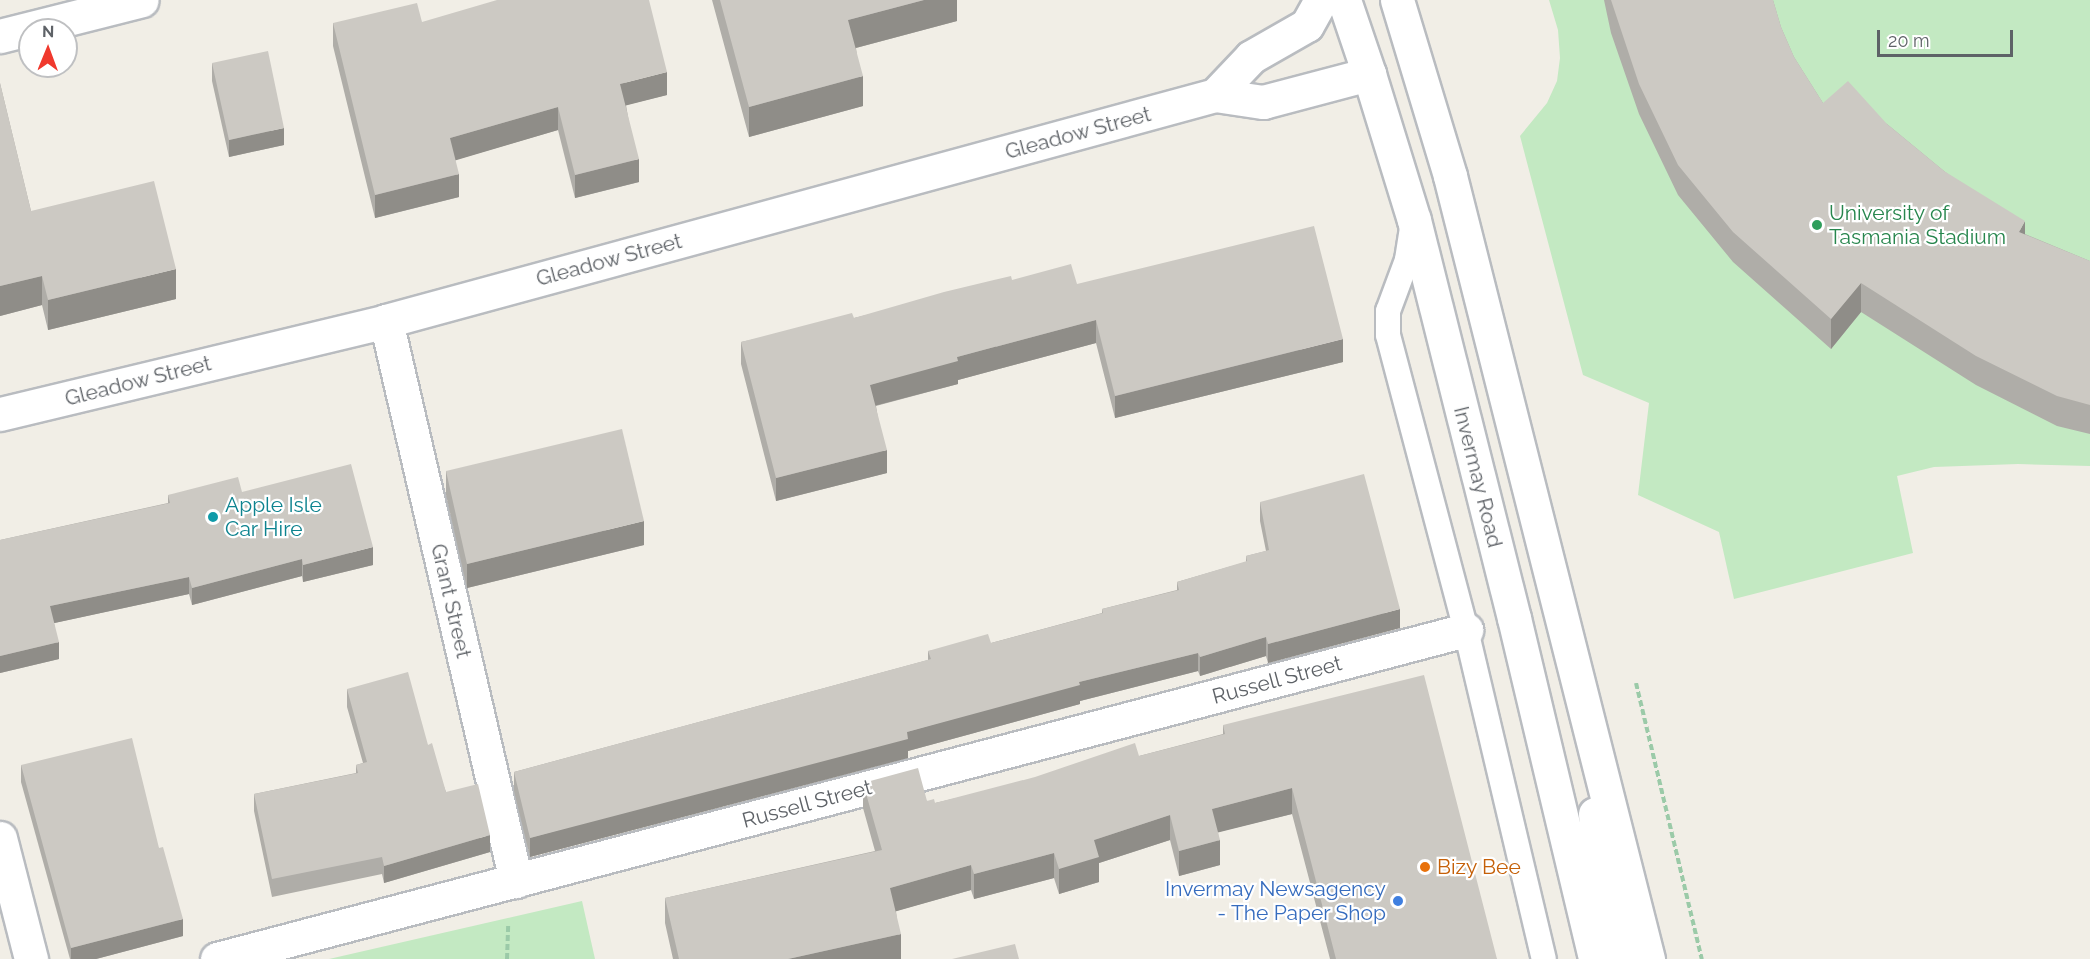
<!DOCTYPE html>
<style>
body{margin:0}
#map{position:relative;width:2090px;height:959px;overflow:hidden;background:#f1eee6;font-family:Raleway,sans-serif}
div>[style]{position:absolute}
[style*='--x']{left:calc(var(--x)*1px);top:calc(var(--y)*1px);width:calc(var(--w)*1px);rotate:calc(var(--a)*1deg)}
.green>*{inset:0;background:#c3e9c2}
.path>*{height:4px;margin-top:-2px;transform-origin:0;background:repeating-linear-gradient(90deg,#9bcaa8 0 6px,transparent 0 9px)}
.roads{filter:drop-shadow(2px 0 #b9bcc0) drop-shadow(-2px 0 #b9bcc0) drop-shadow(0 2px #b9bcc0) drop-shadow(0 -2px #b9bcc0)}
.service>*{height:24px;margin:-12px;padding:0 12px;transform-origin:12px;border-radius:12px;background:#fff}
.minor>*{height:33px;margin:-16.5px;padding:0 16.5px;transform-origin:16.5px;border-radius:16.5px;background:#fff}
.secondary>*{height:33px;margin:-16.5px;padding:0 16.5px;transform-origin:16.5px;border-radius:16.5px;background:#fff}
.wall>*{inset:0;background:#afada8}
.shaded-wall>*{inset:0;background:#8f8d88}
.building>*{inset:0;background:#ccc9c3}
.dots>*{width:16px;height:16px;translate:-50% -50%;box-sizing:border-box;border:3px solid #fff;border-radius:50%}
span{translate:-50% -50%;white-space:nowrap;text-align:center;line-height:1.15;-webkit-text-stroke:4.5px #fff;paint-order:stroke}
.street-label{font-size:21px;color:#5e6267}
.leisure-label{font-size:21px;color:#27864d}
.left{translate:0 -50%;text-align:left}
.culture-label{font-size:21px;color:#0d838f}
.food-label{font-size:21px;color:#c56008}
.shop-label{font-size:21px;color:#366cbe}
.right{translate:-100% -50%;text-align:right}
.north{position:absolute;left:18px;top:18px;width:60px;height:60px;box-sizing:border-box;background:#fff;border:2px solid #bfc0c2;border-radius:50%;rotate:1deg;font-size:16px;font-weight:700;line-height:24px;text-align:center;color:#5e6267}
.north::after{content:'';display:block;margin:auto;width:21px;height:27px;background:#f0392d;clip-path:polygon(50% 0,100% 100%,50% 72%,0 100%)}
.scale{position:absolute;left:1877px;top:30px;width:136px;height:27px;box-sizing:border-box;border:3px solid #5e6267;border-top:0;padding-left:8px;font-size:18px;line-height:21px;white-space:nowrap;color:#5e6267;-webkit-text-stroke:4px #fff;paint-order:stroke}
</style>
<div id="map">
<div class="green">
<div style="clip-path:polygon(1549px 0,2090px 0,2090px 466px,2018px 464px,1934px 467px,1897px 476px,1913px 553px,1734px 599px,1719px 532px,1638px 495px,1649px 403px,1583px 375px,1520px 136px,1547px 103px,1557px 81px,1560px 58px,1558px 30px)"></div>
<div style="clip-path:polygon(582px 901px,595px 959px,329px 959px)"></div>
</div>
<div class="path">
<div style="--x:1636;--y:683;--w:284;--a:76.6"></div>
<div style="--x:507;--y:959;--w:35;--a:-88"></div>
</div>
<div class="roads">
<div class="service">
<div style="--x:1412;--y:228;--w:32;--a:99"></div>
<div style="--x:1407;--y:260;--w:54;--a:110.4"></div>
<div style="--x:1388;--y:311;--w:24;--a:90"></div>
<div style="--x:1388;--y:335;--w:305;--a:75.2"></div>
<div style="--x:1466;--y:630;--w:338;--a:76.7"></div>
</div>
<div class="minor">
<div style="--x:0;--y:36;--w:146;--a:-14.2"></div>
<div style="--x:1215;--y:95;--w:52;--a:-46.5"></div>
<div style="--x:1251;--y:57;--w:64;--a:-29.7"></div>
<div style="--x:1307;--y:25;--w:29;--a:-61"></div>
<div style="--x:386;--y:321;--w:575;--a:76.93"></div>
<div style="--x:0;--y:414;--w:397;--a:-13.5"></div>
<div style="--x:386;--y:321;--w:859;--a:-15.25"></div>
<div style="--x:1215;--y:95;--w:49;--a:8.3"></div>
<div style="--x:1263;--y:102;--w:110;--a:-14.8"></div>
<div style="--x:0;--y:838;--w:125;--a:75.6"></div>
<div style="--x:217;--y:959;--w:1292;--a:-14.76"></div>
</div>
<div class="secondary">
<div style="--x:1344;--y:0;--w:78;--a:71.3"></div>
<div style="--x:1369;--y:74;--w:153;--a:72.9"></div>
<div style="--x:1414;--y:220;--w:410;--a:75.9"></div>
<div style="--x:1514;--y:618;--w:350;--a:76.6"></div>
<div style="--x:1397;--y:0;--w:184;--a:73.2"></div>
<div style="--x:1450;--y:176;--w:808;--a:75.81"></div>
<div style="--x:1595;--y:814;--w:48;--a:84.1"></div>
<div style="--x:1600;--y:862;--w:93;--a:77.6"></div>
<div style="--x:1620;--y:953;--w:8;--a:135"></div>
</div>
</div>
<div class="wall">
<div style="clip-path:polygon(712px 0,957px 0,957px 21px,856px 48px,863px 106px,749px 137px)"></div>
<div style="clip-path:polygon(1604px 0,1773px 0,1781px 27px,1794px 57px,1823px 103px,1887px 124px,1944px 171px,2025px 234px,2090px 261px,2090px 434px,2057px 426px,1976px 385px,1861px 312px,1831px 349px,1733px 262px,1678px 195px,1639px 114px,1611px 33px)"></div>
<div style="clip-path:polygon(422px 22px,667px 95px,626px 105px,639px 182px,575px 198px,558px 130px,455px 160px,459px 197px,375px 218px,333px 46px,333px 23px)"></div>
<div style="clip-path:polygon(212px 63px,284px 145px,229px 157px,212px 81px)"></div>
<div style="clip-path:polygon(0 83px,31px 211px,176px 299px,48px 330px,42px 305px,0 316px)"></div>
<div style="clip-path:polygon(1012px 280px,1077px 284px,1343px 362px,1115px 418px,1096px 343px,958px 380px,958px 384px,876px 406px,887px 473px,776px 501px,741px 364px,741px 342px,854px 318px)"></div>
<div style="clip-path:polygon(446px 471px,644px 545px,467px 588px,446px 495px)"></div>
<div style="clip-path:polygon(242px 492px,373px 565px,303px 582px,302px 576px,192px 605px,189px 594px,54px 623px,59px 659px,0 673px,0 540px,168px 503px,168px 495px)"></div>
<div style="clip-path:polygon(1260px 502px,1400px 628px,1268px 663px,1266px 656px,1200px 676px,1198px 671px,1080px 701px,1080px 704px,908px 751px,908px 758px,530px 857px,514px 791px,514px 772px,928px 660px,928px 651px,991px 643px,1102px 613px,1102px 609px,1177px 590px,1177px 582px,1246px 562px,1246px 556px,1266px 551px,1260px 521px)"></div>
<div style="clip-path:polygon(347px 689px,428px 745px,446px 792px,490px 852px,384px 883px,382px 874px,272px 897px,254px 811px,254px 794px,356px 773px,356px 765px,363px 763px,347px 707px)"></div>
<div style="clip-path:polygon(1223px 725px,1497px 959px,1330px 959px,1292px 814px,1218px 832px,1220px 865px,1179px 876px,1170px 840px,1099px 863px,1099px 882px,1059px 894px,1054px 878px,974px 899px,971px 890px,896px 911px,901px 959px,673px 959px,665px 923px,665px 898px,875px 851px,863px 808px,863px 783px,935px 803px,1139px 756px,1223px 734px)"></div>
<div style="clip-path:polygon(21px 765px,159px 848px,183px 936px,96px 959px,70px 959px,21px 782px)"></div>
</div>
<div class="shaded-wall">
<div style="clip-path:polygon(924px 0,957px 0,957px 21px,848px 50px,848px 20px)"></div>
<div style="clip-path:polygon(667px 72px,667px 95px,620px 107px,620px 84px)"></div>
<div style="clip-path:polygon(863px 76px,863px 106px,749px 137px,749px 107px)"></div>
<div style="clip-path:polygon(558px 107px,558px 130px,450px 162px,450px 138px)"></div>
<div style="clip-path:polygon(284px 128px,284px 145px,229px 157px,229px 140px)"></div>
<div style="clip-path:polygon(639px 159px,639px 182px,575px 198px,575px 175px)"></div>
<div style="clip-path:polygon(459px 174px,459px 197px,375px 218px,375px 195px)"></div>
<div style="clip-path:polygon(2025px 221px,2025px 250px,2019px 232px)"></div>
<div style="clip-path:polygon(176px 269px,176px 299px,48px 330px,48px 300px)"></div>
<div style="clip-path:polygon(42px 276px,42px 305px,0 316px,0 286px)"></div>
<div style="clip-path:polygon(1861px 283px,1861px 312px,1831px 349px,1831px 319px)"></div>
<div style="clip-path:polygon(1096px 320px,1096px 343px,958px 380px,958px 384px,870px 407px,870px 385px,957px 357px)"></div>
<div style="clip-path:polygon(1343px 339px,1343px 362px,1115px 418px,1115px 396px)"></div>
<div style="clip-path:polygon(887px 450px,887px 473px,776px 501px,776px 478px)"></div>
<div style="clip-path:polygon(644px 521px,644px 545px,467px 588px,467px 564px)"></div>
<div style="clip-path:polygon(373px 547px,373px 565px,303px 582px,303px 565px)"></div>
<div style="clip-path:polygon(302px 559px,302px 576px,192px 605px,192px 588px)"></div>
<div style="clip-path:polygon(189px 577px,189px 594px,50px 624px,50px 606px)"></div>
<div style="clip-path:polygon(1400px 609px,1400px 628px,1268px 663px,1268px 644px)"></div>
<div style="clip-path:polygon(1266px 637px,1266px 656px,1200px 676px,1200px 657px)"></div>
<div style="clip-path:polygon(59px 642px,59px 659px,0 673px,0 656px)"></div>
<div style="clip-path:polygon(1198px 653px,1198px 671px,1080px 701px,1080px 704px,908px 751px,908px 758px,530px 857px,530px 838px,907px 732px,1079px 682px)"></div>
<div style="clip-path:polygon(1292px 788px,1292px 814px,1212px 834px,1212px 809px)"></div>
<div style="clip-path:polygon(1170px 815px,1170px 840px,1099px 863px,1099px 882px,1059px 894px,1059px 869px,1094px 840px)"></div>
<div style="clip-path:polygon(490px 835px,490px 852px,384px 883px,384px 866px)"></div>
<div style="clip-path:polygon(1220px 840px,1220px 865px,1179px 876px,1179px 851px)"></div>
<div style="clip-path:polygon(1054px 853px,1054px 878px,974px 899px,974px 874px)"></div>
<div style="clip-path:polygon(971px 865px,971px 890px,890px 913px,890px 888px)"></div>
<div style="clip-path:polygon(183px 919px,183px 936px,96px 959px,71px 959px,71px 948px)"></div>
<div style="clip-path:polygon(901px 934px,901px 959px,788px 959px)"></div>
</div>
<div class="building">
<div style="clip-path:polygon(497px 0,649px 0,667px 72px,620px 84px,639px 159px,575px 175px,558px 107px,450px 138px,459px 174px,375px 195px,333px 23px,417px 3px,422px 22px)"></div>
<div style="clip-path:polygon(720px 0,924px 0,848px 20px,863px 76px,749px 107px)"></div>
<div style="clip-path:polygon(1611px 0,1773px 0,1781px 27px,1794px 57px,1823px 103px,1848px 81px,1887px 124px,1944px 171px,2025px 221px,2019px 232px,2090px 261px,2090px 405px,2057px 396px,1976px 356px,1861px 283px,1831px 319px,1733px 232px,1678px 165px,1639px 84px)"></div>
<div style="clip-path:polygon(268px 51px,284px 128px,229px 140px,212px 63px)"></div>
<div style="clip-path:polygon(0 83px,31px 211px,154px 181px,176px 269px,48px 300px,42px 276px,0 286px)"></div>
<div style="clip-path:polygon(1314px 226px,1343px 339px,1115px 396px,1096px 320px,957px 357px,958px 361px,870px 385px,887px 450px,776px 478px,741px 342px,852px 313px,854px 318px,944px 292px,1011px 276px,1012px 280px,1071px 264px,1077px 284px)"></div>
<div style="clip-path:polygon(622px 429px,644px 521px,467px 564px,446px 471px)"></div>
<div style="clip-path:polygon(351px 464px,373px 547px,303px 565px,302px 559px,192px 588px,189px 577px,50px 606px,59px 642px,0 656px,0 540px,170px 503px,168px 495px,238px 477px,242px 492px)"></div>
<div style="clip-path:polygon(1364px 474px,1400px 609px,1268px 644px,1266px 637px,1200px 657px,1198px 653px,1079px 682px,1080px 685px,907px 732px,908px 739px,530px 838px,514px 772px,931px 659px,928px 651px,988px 634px,991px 643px,1103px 613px,1102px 609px,1179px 590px,1177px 582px,1247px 561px,1246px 556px,1269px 550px,1260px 502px)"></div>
<div style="clip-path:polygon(408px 672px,428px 745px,432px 743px,446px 792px,478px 784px,490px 835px,384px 866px,382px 857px,272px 879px,254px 794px,358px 773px,356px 765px,367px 762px,347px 689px)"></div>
<div style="clip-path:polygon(1424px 675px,1497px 959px,1336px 959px,1292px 788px,1212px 809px,1220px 840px,1179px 851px,1170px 815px,1094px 840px,1099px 857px,1059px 869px,1054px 853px,974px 874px,971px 865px,890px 888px,901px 934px,788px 959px,679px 959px,665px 898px,882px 850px,863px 783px,918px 768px,927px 801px,934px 799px,935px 803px,1035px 777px,1135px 743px,1139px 756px,1225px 734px,1223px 725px)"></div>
<div style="clip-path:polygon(132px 738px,159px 848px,163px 847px,183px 919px,71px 948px,21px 765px)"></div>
<div style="clip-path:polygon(1015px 944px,1019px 959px,952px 959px)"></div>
</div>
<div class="dots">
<div style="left:1817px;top:225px;background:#2e9e5b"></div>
<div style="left:213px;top:517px;background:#0f9aa8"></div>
<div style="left:1425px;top:867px;background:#e8710a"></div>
<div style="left:1398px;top:901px;background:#3f7fe0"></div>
</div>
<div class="street-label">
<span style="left:1078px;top:133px;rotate:-15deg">Gleadow Street</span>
<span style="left:609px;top:260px;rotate:-15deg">Gleadow Street</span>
<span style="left:138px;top:381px;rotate:-14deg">Gleadow Street</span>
<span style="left:1478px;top:477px;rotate:76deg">Invermay Road</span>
<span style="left:451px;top:601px;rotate:77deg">Grant Street</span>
<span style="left:1277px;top:680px;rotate:-15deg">Russell Street</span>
<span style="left:807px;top:804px;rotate:-15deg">Russell Street</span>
</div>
<div class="leisure-label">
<span class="left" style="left:1829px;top:225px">University of<br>Tasmania Stadium</span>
</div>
<div class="culture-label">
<span class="left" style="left:225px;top:517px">Apple Isle<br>Car Hire</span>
</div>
<div class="food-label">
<span class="left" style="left:1437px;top:867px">Bizy Bee</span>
</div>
<div class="shop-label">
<span class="right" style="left:1386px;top:901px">Invermay Newsagency<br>- The Paper Shop</span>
</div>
<div class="north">N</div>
<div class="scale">20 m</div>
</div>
